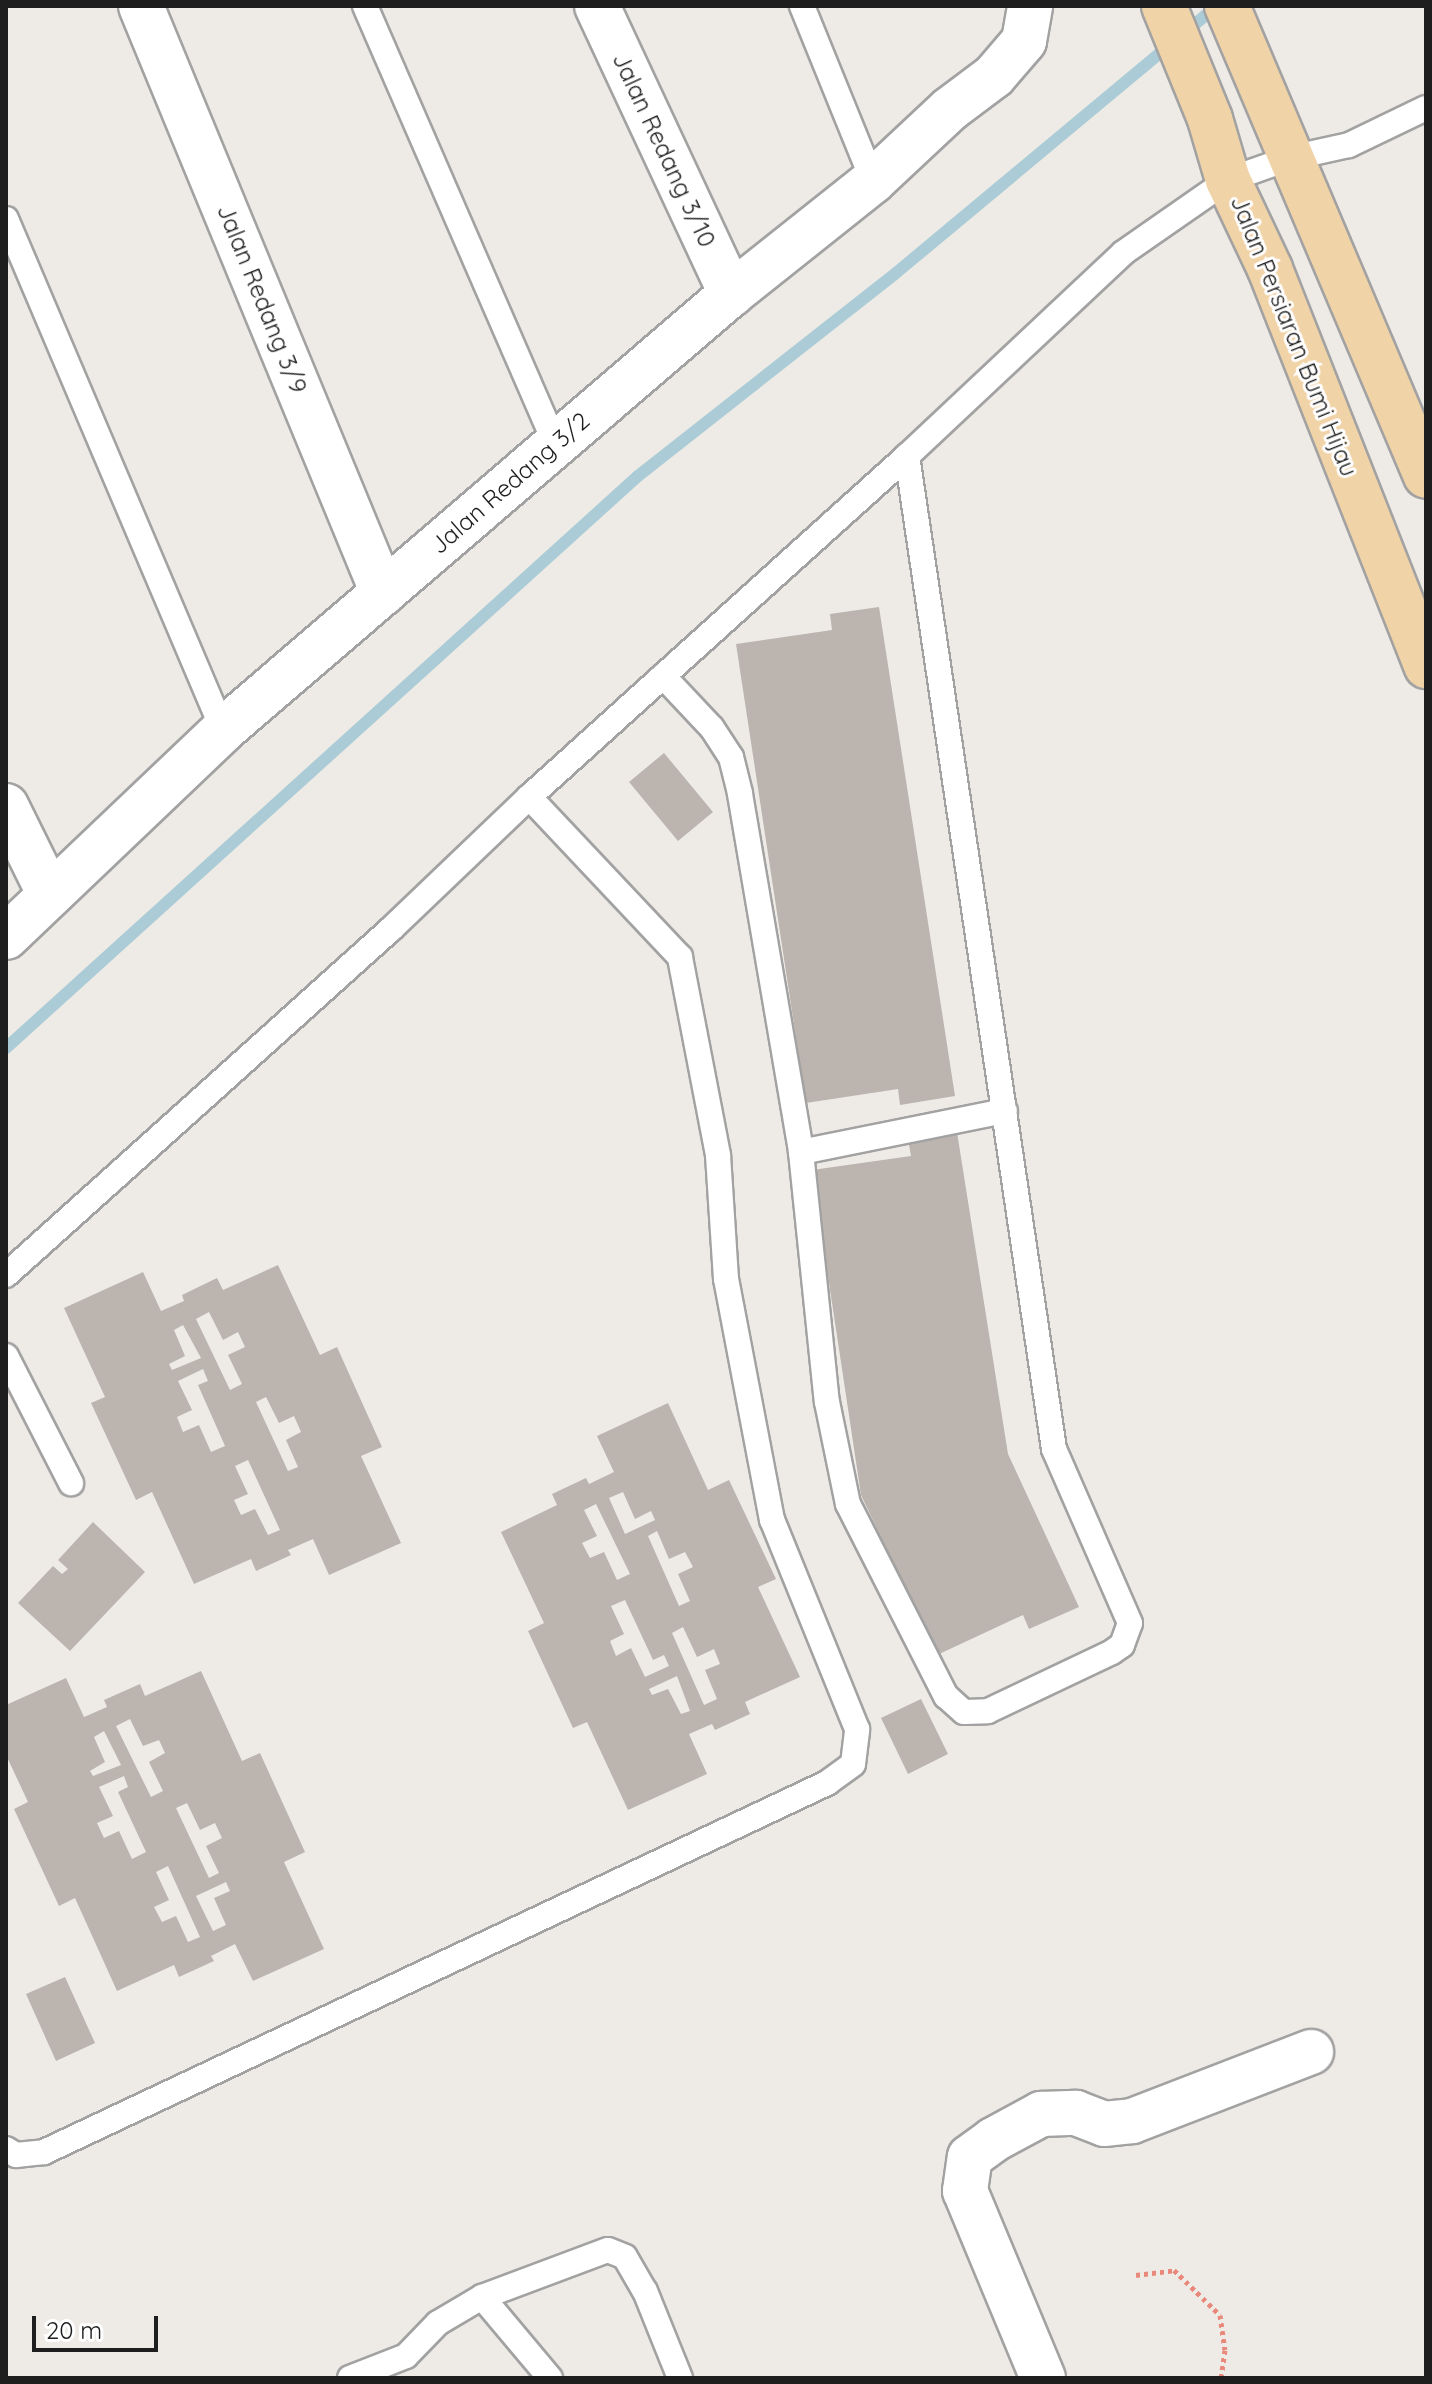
<!DOCTYPE html>
<style>
body{margin:0}
#map{position:relative;width:1432px;height:2384px;overflow:hidden;background:#eeebe6;font-family:Quicksand,sans-serif}
div>[style]{position:absolute}
[style*='--x']{left:calc(var(--x)*1px);top:calc(var(--y)*1px);width:calc(var(--w)*1px);rotate:calc(var(--a)*1deg)}
.stream>*{height:12px;margin:-6px;padding:0 6px;transform-origin:6px;border-radius:6px;background:#abccd6}
.building>*{inset:0;background:#bbb4af}
.path>*{height:5px;margin-top:-2.5px;transform-origin:0;background:repeating-linear-gradient(90deg,#e9897c 0 4px,transparent 0 8px)}
.roads{filter:drop-shadow(2px 0 #a2a2a2) drop-shadow(-2px 0 #a2a2a2) drop-shadow(0 2px #a2a2a2) drop-shadow(0 -2px #a2a2a2)}
.service>*{height:24px;margin:-12px;padding:0 12px;transform-origin:12px;border-radius:12px;background:#fff}
.minor>*{height:44px;margin:-22px;padding:0 22px;transform-origin:22px;border-radius:22px;background:#fff}
.primary>*{height:44px;margin:-22px;padding:0 22px;transform-origin:22px;border-radius:22px;background:#f1d3a8}
span{translate:-50% -50%;white-space:nowrap;text-align:center;line-height:1.15;-webkit-text-stroke:6px #fff;paint-order:stroke}
.street-label{font-size:24px;color:#1e1e1e}
.frame{position:absolute;inset:0;border:8px solid #1e1e1e;pointer-events:none}
.scale{position:absolute;left:32px;top:2316px;width:126px;height:36px;box-sizing:border-box;border:4px solid #1e1e1e;border-top:0;padding-left:10px;font-size:24px;line-height:28px;white-space:nowrap;color:#1e1e1e;-webkit-text-stroke:6px #fff;paint-order:stroke}
</style>
<div id="map">
<div class="stream">
<div style="--x:1184;--y:33;--w:43;--a:-39.3"></div>
<div style="--x:6;--y:1048;--w:852;--a:-42.15"></div>
<div style="--x:638;--y:476;--w:328;--a:-38.2"></div>
<div style="--x:896;--y:273;--w:356;--a:-39.8"></div>
</div>
<div class="building">
<div style="clip-path:polygon(879px 607px,955px 1096px,900px 1105px,898px 1089px,806px 1103px,736px 644px,832px 630px,830px 614px)"></div>
<div style="clip-path:polygon(664px 753px,713px 812px,678px 841px,629px 782px)"></div>
<div style="clip-path:polygon(957px 1132px,1008px 1454px,1079px 1607px,1029px 1629px,1023px 1615px,937px 1655px,861px 1495px,812px 1170px,911px 1156px,908px 1139px)"></div>
<div style="clip-path:polygon(evenodd,278px 1265px,320px 1355px,337px 1347px,382px 1447px,361px 1456px,401px 1543px,329px 1575px,313px 1539px,288px 1550px,291px 1555px,256px 1571px,251px 1559px,194px 1584px,152px 1492px,136px 1500px,91px 1403px,105px 1397px,64px 1308px,143px 1272px,161px 1311px,184px 1301px,182px 1295px,217px 1278px,223px 1290px,278px 1265px,209px 1312px,223px 1340px,238px 1332px,245px 1347px,228px 1355px,242px 1384px,230px 1390px,196px 1319px,209px 1312px,278px 1265px,183px 1325px,201px 1358px,172px 1370px,169px 1364px,185px 1356px,174px 1330px,183px 1325px,278px 1265px,203px 1369px,208px 1381px,198px 1385px,225px 1446px,211px 1452px,199px 1425px,183px 1432px,177px 1417px,192px 1410px,178px 1381px,203px 1369px,278px 1265px,266px 1397px,279px 1423px,294px 1416px,301px 1432px,286px 1440px,298px 1467px,288px 1471px,256px 1402px,266px 1397px,278px 1265px,248px 1460px,280px 1530px,268px 1535px,255px 1509px,241px 1515px,234px 1500px,248px 1494px,235px 1466px,248px 1460px)"></div>
<div style="clip-path:polygon(evenodd,668px 1403px,708px 1490px,729px 1480px,776px 1579px,758px 1587px,800px 1677px,745px 1702px,750px 1714px,715px 1730px,712px 1724px,689px 1734px,707px 1774px,628px 1810px,587px 1722px,573px 1728px,528px 1631px,544px 1623px,501px 1532px,557px 1505px,552px 1494px,586px 1478px,589px 1484px,614px 1472px,597px 1436px,668px 1403px,623px 1492px,635px 1519px,651px 1511px,655px 1520px,625px 1534px,609px 1498px,623px 1492px,668px 1403px,596px 1504px,630px 1574px,617px 1580px,604px 1552px,590px 1558px,582px 1543px,597px 1536px,584px 1510px,596px 1504px,668px 1403px,657px 1531px,669px 1559px,685px 1552px,693px 1567px,678px 1574px,690px 1601px,679px 1606px,648px 1536px,657px 1531px,668px 1403px,625px 1600px,653px 1660px,664px 1655px,669px 1666px,645px 1677px,631px 1648px,616px 1656px,610px 1641px,624px 1634px,611px 1606px,625px 1600px,668px 1403px,683px 1627px,697px 1657px,714px 1649px,720px 1664px,705px 1670px,717px 1699px,704px 1705px,672px 1633px,683px 1627px,668px 1403px,677px 1676px,690px 1711px,681px 1714px,668px 1689px,652px 1695px,649px 1689px,677px 1676px)"></div>
<div style="clip-path:polygon(93px 1522px,145px 1572px,70px 1651px,18px 1603px,53px 1566px,62px 1574px,68px 1569px,58px 1560px)"></div>
<div style="clip-path:polygon(evenodd,201px 1671px,242px 1761px,260px 1753px,305px 1852px,284px 1862px,324px 1949px,253px 1981px,235px 1944px,211px 1956px,214px 1961px,179px 1977px,174px 1965px,117px 1991px,75px 1898px,59px 1906px,14px 1809px,28px 1802px,6px 1755px,6px 1705px,66px 1678px,84px 1717px,107px 1707px,104px 1700px,140px 1684px,145px 1696px,201px 1671px,130px 1719px,143px 1746px,159px 1740px,165px 1753px,149px 1762px,163px 1791px,151px 1797px,116px 1726px,130px 1719px,201px 1671px,104px 1731px,121px 1765px,93px 1776px,90px 1771px,105px 1762px,94px 1737px,104px 1731px,201px 1671px,124px 1776px,128px 1787px,118px 1792px,146px 1852px,132px 1859px,119px 1831px,104px 1838px,97px 1823px,113px 1816px,99px 1787px,124px 1776px,201px 1671px,187px 1803px,200px 1830px,215px 1823px,222px 1838px,206px 1846px,219px 1873px,209px 1878px,176px 1808px,187px 1803px,201px 1671px,168px 1866px,200px 1937px,188px 1942px,176px 1916px,162px 1922px,154px 1907px,169px 1900px,156px 1872px,168px 1866px,201px 1671px,226px 1882px,230px 1891px,214px 1898px,226px 1925px,213px 1931px,196px 1896px,226px 1882px)"></div>
<div style="clip-path:polygon(921px 1699px,948px 1754px,908px 1774px,881px 1718px)"></div>
<div style="clip-path:polygon(65px 1977px,95px 2043px,56px 2061px,26px 1994px)"></div>
</div>
<div class="path">
<div style="--x:1136;--y:2275;--w:38;--a:-7"></div>
<div style="--x:1174;--y:2270;--w:64;--a:44.4"></div>
<div style="--x:1220;--y:2315;--w:35;--a:82"></div>
<div style="--x:1225;--y:2350;--w:28;--a:98"></div>
</div>
<div class="roads">
<div class="service">
<div style="--x:365;--y:6;--w:477;--a:66.5"></div>
<div style="--x:802;--y:6;--w:189;--a:67.9"></div>
<div style="--x:6;--y:219;--w:555;--a:66.99"></div>
<div style="--x:663;--y:676;--w:71;--a:46.7"></div>
<div style="--x:712;--y:728;--w:35;--a:57"></div>
<div style="--x:731;--y:757;--w:38;--a:76"></div>
<div style="--x:740;--y:794;--w:363;--a:80.3"></div>
<div style="--x:801;--y:1152;--w:251;--a:84.1"></div>
<div style="--x:827;--y:1402;--w:104;--a:78.4"></div>
<div style="--x:848;--y:1504;--w:216;--a:63"></div>
<div style="--x:946;--y:1696;--w:24;--a:42"></div>
<div style="--x:964;--y:1712;--w:24;--a:-2"></div>
<div style="--x:988;--y:1711;--w:137;--a:-25.4"></div>
<div style="--x:1112;--y:1652;--w:12;--a:-35"></div>
<div style="--x:1122;--y:1645;--w:23;--a:-70"></div>
<div style="--x:1130;--y:1623;--w:190;--a:-113.6"></div>
<div style="--x:1054;--y:1449;--w:1004;--a:-98.42"></div>
<div style="--x:801;--y:1152;--w:208;--a:-11.4"></div>
<div style="--x:6;--y:1275;--w:518;--a:-41.95"></div>
<div style="--x:391;--y:929;--w:191;--a:-43.7"></div>
<div style="--x:529;--y:797;--w:509;--a:-42.05"></div>
<div style="--x:907;--y:456;--w:296;--a:-43.2"></div>
<div style="--x:1123;--y:253;--w:128;--a:-34.8"></div>
<div style="--x:1228;--y:180;--w:66;--a:-19.5"></div>
<div style="--x:1290;--y:158;--w:60;--a:-12.4"></div>
<div style="--x:1349;--y:145;--w:85;--a:-25.7"></div>
<div style="--x:6;--y:1356;--w:143;--a:62.9"></div>
<div style="--x:6;--y:2149;--w:12;--a:31"></div>
<div style="--x:16;--y:2155;--w:28;--a:-6"></div>
<div style="--x:44;--y:2152;--w:866;--a:-25.23"></div>
<div style="--x:827;--y:1783;--w:32;--a:-36"></div>
<div style="--x:853;--y:1764;--w:35;--a:-83"></div>
<div style="--x:857;--y:1729;--w:226;--a:-112.1"></div>
<div style="--x:772;--y:1520;--w:245;--a:-100.8"></div>
<div style="--x:726;--y:1279;--w:124;--a:-93.7"></div>
<div style="--x:718;--y:1155;--w:202;--a:-100.9"></div>
<div style="--x:680;--y:957;--w:220;--a:-133.3"></div>
<div style="--x:482;--y:2297;--w:106;--a:50"></div>
<div style="--x:350;--y:2378;--w:60;--a:-21.4"></div>
<div style="--x:406;--y:2356;--w:46;--a:-45.9"></div>
<div style="--x:438;--y:2323;--w:51;--a:-30.6"></div>
<div style="--x:482;--y:2297;--w:134;--a:-20.5"></div>
<div style="--x:608;--y:2250;--w:18;--a:22"></div>
<div style="--x:625;--y:2257;--w:39;--a:60"></div>
<div style="--x:645;--y:2291;--w:94;--a:68.1"></div>
</div>
<div class="minor">
<div style="--x:141;--y:6;--w:635;--a:67.6"></div>
<div style="--x:597;--y:6;--w:318;--a:65"></div>
<div style="--x:6;--y:806;--w:99;--a:63.7"></div>
<div style="--x:6;--y:937;--w:300;--a:-43.6"></div>
<div style="--x:223;--y:730;--w:669;--a:-40.64"></div>
<div style="--x:731;--y:294;--w:181;--a:-38.5"></div>
<div style="--x:873;--y:181;--w:105;--a:-43.1"></div>
<div style="--x:950;--y:109;--w:55;--a:-36.9"></div>
<div style="--x:994;--y:76;--w:46;--a:-49.4"></div>
<div style="--x:1024;--y:41;--w:36;--a:-80"></div>
<div style="--x:1043;--y:2378;--w:203;--a:-112.6"></div>
<div style="--x:965;--y:2191;--w:34;--a:-82"></div>
<div style="--x:970;--y:2157;--w:29;--a:-36"></div>
<div style="--x:993;--y:2140;--w:55;--a:-28.4"></div>
<div style="--x:1041;--y:2114;--w:35;--a:-2"></div>
<div style="--x:1076;--y:2113;--w:30;--a:21"></div>
<div style="--x:1104;--y:2124;--w:28;--a:-6"></div>
<div style="--x:1132;--y:2121;--w:192;--a:-21.1"></div>
</div>
<div class="primary">
<div style="--x:1164;--y:6;--w:122;--a:67.8"></div>
<div style="--x:1210;--y:119;--w:64;--a:73.6"></div>
<div style="--x:1228;--y:180;--w:98;--a:64.7"></div>
<div style="--x:1270;--y:269;--w:427;--a:68.5"></div>
<div style="--x:1227;--y:6;--w:510;--a:67.05"></div>
</div>
</div>
<div class="street-label">
<span style="left:664px;top:150px;rotate:65deg">Jalan Redang 3/10</span>
<span style="left:262px;top:299px;rotate:68deg">Jalan Redang 3/9</span>
<span style="left:1294px;top:336px;rotate:68deg">Jalan Persiaran Bumi Hijau</span>
<span style="left:510px;top:483px;rotate:-41deg">Jalan Redang 3/2</span>
</div>
<div class="frame"></div>
<div class="scale">20 m</div>
</div>
